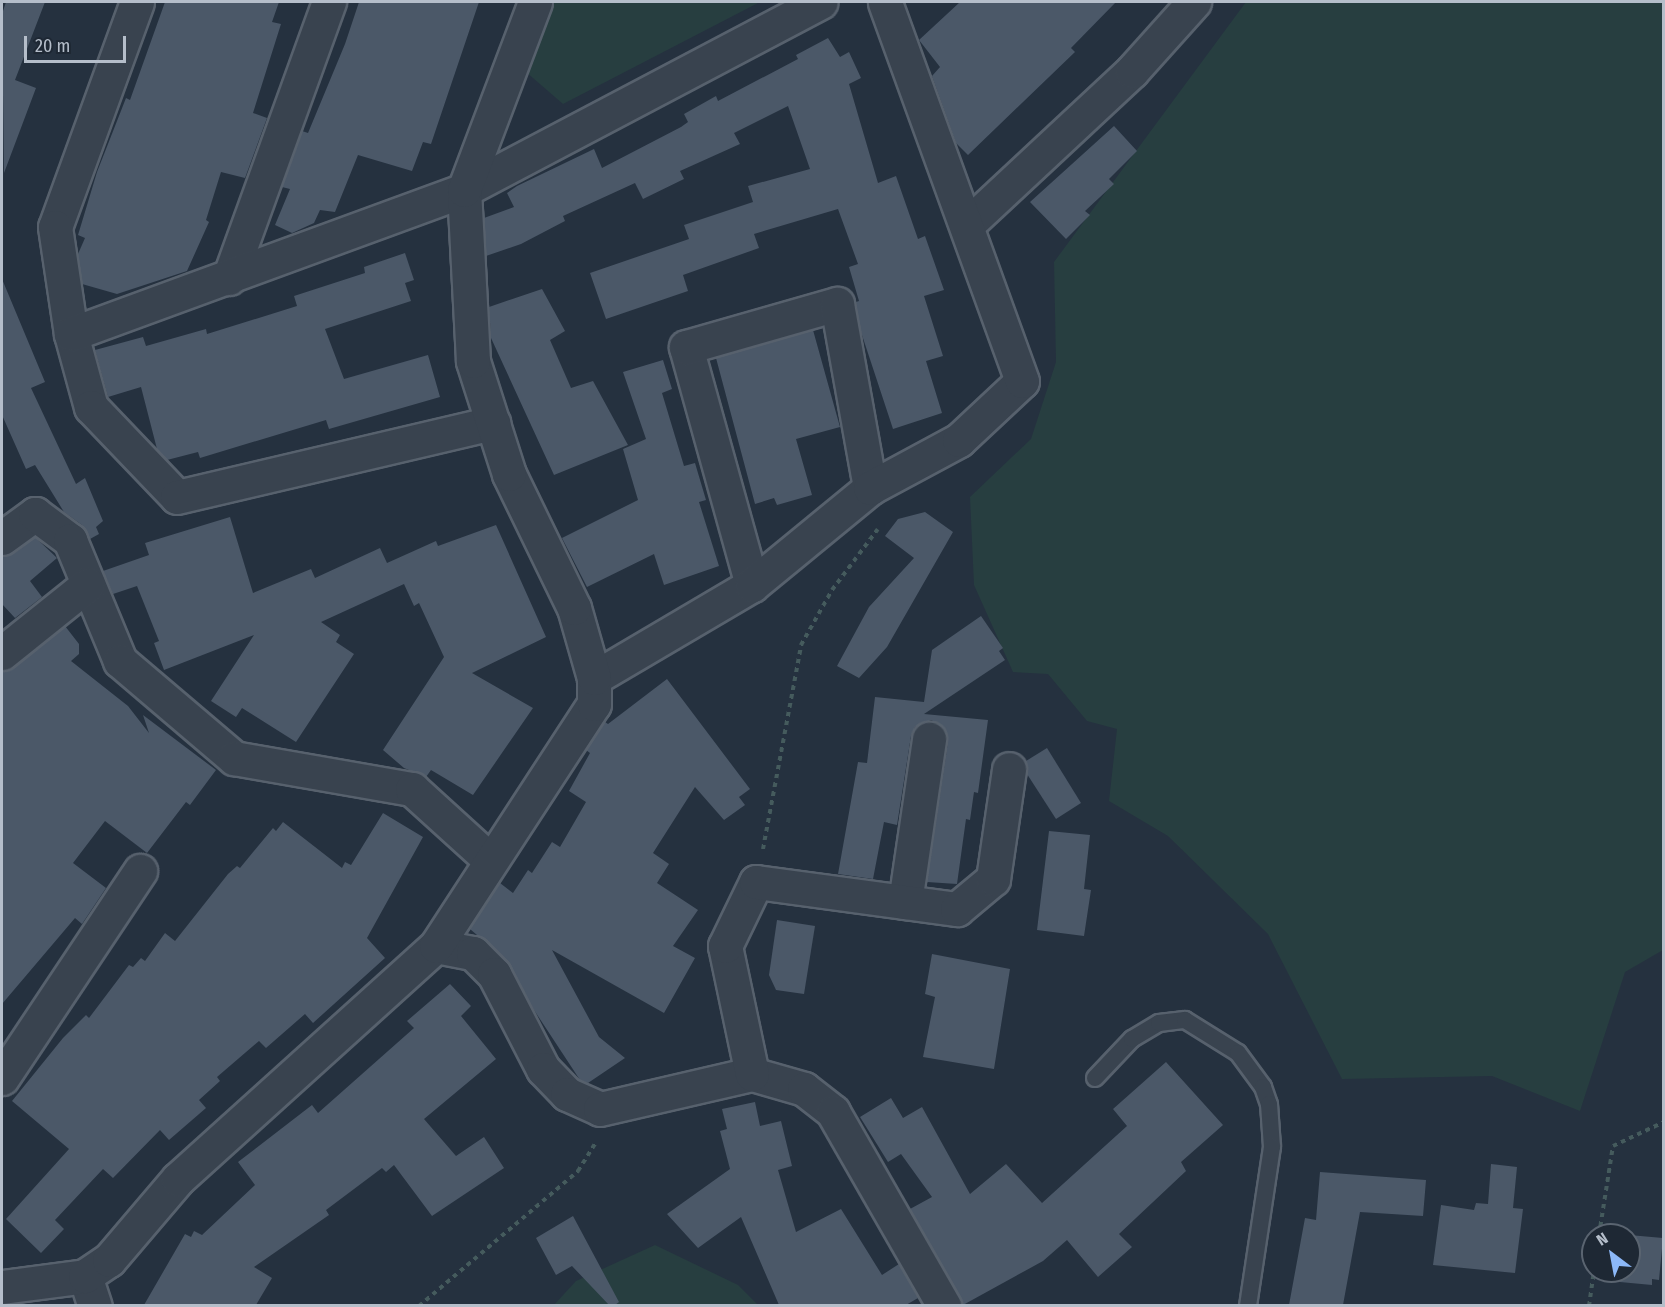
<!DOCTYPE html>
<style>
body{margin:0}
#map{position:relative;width:1665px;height:1307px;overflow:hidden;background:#25313f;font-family:"Fira Sans Condensed",sans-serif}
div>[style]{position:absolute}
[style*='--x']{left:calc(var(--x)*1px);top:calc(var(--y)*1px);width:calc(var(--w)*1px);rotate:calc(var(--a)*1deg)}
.green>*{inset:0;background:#273e40}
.building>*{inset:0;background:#4b5868}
.path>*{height:4px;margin-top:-2px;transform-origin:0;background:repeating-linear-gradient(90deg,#455b5d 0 4.5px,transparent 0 9px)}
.roads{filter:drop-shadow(2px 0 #57616d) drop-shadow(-2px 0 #57616d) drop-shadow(0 2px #57616d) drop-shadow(0 -2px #57616d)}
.lane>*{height:16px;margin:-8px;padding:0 8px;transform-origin:8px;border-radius:8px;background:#39434f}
.street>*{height:33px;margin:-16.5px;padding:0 16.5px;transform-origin:16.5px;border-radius:16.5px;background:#39434f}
span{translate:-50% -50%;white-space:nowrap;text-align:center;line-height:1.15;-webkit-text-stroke:5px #1e2834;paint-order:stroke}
.frame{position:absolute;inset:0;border:3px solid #b5beca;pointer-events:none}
.north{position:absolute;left:1581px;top:1223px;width:60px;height:60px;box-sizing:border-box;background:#1e2834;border:2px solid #5a6470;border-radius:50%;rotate:328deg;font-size:16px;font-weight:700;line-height:24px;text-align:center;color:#b5beca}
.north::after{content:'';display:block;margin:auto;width:21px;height:27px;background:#8cb8f8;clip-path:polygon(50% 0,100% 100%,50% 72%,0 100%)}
.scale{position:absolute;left:24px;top:36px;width:102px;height:27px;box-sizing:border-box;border:3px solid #b5beca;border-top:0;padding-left:8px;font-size:18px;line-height:21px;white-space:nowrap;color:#b5beca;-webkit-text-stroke:4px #1e2834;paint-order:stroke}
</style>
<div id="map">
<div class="green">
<div style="clip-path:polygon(553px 2px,757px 2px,758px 3px,563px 104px,526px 72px)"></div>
<div style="clip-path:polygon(1246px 2px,1663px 2px,1663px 950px,1625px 972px,1580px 1111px,1492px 1076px,1342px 1079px,1268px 934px,1168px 836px,1109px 801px,1117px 729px,1087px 721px,1048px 674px,1013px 672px,974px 585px,970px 497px,1031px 439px,1056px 362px,1054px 262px)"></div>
<div style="clip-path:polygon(655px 1245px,738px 1285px,758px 1305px,553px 1306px,576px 1281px)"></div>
</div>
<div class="building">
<div style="clip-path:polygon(6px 2px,45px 2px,15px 80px,36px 88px,4px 173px,2px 14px)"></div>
<div style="clip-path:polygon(165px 2px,279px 2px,272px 22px,281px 24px,253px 113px,267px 118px,245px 178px,221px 172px,206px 220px,209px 222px,187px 271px,117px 294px,82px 284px,78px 254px,85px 238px,78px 235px,97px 172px,126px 98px,130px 100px)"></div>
<div style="clip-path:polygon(359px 2px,479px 2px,431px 144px,423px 142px,412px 171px,358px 155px,335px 212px,320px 210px,314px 223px,292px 233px,275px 225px,290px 189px,282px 187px,302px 131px,308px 133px,345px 44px)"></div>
<div style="clip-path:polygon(960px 2px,1116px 2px,1071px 48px,1075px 52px,968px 155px,956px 143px,932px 76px,940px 67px,919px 40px)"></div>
<div style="clip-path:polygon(828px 38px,840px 57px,849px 52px,861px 78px,849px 84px,878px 183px,896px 176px,918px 239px,925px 236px,944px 290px,924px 296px,943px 356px,926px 361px,942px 413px,893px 429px,860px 329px,856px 302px,859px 301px,849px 267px,858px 264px,838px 209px,754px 234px,759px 248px,683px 275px,688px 291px,606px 319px,590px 273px,689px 239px,684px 225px,753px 202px,748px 186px,810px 169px,788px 106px,734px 133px,740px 144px,680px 171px,684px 179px,643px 199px,635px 183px,563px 216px,565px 221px,521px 244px,486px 256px,484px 218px,514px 207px,507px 193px,517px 186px,594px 149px,602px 168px,681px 127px,688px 122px,684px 114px,716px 96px,718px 101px,798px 59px,796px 55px)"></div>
<div style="clip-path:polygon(1114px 126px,1137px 151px,1109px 179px,1114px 184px,1085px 211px,1090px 215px,1066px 239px,1030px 202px)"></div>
<div style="clip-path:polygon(405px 253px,414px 280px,405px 283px,411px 301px,325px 329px,344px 379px,428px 355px,440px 397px,329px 429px,326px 420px,200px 458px,198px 452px,167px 460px,157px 449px,141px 387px,108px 397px,95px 350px,143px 337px,146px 346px,206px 329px,207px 334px,297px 306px,294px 296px,365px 273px,364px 267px)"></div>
<div style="clip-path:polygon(2px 279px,45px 382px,31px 388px,76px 484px,85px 478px,103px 521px,96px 527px,99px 534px,90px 539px,82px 525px,64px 512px,35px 465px,26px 469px,2px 415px)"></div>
<div style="clip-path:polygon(542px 289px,565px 331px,550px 340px,571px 388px,593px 381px,628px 445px,554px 475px,491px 338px,489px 307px)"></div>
<div style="clip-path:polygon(813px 330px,840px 427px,796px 439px,812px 495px,777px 505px,774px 498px,755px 504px,716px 358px)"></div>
<div style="clip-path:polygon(663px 360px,672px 389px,662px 393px,684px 466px,695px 463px,706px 500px,699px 502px,719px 566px,664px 585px,654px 554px,587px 587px,562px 538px,638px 500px,623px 449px,646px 439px,623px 372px)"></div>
<div style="clip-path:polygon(925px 512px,953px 532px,887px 647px,859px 678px,837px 666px,869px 607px,914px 558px,885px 536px,898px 519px)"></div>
<div style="clip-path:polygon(230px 517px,253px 593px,311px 569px,315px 578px,380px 548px,387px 563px,436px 541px,438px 546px,496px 525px,546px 637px,472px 673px,533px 708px,473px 795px,431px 770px,426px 777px,404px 768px,383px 750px,444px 657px,419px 603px,414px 606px,404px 584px,321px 622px,340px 635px,336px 642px,354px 654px,296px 742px,242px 708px,236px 717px,211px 701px,254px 635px,164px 670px,154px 643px,159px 641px,137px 586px,113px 594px,103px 571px,149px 555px,145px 543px)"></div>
<div style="clip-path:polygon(35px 537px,57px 558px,30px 581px,42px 597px,15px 618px,2px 604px,2px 556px,16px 552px)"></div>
<div style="clip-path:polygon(981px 616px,1003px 648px,999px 651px,1005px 660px,924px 714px,988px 720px,978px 793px,974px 792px,970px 820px,966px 819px,957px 884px,927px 882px,948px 742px,941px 725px,931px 720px,915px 727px,911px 736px,897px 825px,884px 822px,873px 879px,838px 874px,858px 762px,867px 763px,875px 697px,924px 702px,932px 650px)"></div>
<div style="clip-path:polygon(65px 626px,79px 644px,79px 654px,71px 661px,128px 706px,149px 733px,143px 715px,216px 770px,190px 805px,186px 802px,147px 853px,105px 821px,73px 863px,106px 888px,82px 924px,75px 918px,2px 1004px,2px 672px,14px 668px)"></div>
<div style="clip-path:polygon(667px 679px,750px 789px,739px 797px,745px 805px,724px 820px,695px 787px,653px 853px,669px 864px,657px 883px,698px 910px,673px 946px,695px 958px,664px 1013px,552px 950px,599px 1037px,625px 1058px,588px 1083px,580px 1080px,534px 1010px,507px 961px,470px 929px,500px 883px,513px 893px,528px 870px,532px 873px,552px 842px,560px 847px,586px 802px,569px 791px,590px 753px,586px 750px,605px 722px,608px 724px)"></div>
<div style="clip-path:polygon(1047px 748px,1081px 803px,1056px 819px,1027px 774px,1026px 761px)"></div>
<div style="clip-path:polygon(383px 813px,423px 837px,367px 938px,385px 958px,313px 1023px,305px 1014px,266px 1048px,259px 1041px,217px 1077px,220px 1081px,199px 1100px,206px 1108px,169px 1140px,160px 1130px,113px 1178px,103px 1169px,55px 1220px,64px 1229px,41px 1253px,6px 1219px,69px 1149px,12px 1101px,63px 1038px,86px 1015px,89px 1018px,129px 965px,133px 967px,141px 958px,145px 961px,165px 933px,175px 941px,228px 874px,237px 866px,240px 868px,273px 828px,276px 831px,283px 822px,342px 868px,345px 862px,351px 865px)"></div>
<div style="clip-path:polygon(1049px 831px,1090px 835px,1084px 889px,1091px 890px,1084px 936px,1037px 930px)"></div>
<div style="clip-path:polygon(777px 920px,815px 926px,804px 994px,776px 990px,769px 975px)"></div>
<div style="clip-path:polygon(932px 954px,1010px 969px,994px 1069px,923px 1057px,935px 997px,925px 994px)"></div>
<div style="clip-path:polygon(450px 984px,471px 1006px,461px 1016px,496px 1059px,424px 1119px,456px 1156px,484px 1137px,504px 1168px,432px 1216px,394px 1165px,386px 1172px,382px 1168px,326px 1210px,329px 1215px,254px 1267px,272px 1278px,256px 1305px,144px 1305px,185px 1234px,191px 1237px,194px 1231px,202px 1235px,255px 1185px,238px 1162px,312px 1105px,318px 1113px,414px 1028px,407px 1021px)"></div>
<div style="clip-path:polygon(1166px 1062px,1223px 1125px,1181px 1162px,1186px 1171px,1119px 1234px,1132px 1247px,1098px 1277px,1067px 1240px,1043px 1261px,963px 1305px,910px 1209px,932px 1197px,901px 1154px,888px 1162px,860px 1117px,891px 1098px,903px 1118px,922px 1107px,970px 1194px,1006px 1164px,1042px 1203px,1127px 1126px,1113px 1109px)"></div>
<div style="clip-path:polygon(755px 1102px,760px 1126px,781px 1121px,792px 1166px,778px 1170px,796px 1232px,841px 1209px,882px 1275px,899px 1264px,918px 1298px,906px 1305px,779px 1305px,741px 1217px,698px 1248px,667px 1214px,730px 1169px,720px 1131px,727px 1129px,722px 1109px)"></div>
<div style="clip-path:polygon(1491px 1164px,1517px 1167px,1513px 1208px,1523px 1209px,1515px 1273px,1433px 1265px,1441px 1205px,1474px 1210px,1476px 1203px,1488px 1204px)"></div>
<div style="clip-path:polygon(1320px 1172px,1426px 1180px,1423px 1216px,1360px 1212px,1343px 1305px,1289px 1305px,1305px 1218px,1316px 1220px)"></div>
<div style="clip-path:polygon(573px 1216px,619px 1302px,615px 1305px,609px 1305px,572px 1266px,556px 1275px,536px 1238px)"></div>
<div style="clip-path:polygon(1629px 1235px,1663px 1238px,1659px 1280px,1652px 1279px,1652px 1285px,1620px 1282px,1621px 1271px,1629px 1271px)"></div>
</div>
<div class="path">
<div style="--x:763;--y:849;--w:208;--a:-79.4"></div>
<div style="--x:801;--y:645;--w:63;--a:-60.6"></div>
<div style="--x:832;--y:590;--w:76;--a:-53"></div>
<div style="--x:1599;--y:1235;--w:90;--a:-81.1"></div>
<div style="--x:1613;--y:1146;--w:56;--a:-25.2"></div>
<div style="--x:419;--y:1306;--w:209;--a:-40.3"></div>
<div style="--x:578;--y:1171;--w:34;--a:-58"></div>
<div style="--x:698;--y:1306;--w:20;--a:0"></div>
<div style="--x:1589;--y:1306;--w:35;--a:-82"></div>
</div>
<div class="roads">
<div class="lane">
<div style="--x:1095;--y:1078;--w:54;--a:-46.5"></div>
<div style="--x:1132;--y:1039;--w:31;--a:-31"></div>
<div style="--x:1159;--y:1023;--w:26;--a:-7"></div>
<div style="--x:1185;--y:1020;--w:62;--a:31.9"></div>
<div style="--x:1238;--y:1053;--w:42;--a:53.7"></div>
<div style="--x:1263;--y:1087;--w:18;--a:71"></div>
<div style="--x:1269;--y:1104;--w:43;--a:86"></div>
<div style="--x:1272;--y:1147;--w:161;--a:98.6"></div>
</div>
<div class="street">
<div style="--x:137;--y:2;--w:239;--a:110"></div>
<div style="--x:55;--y:227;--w:108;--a:81.5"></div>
<div style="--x:71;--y:334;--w:76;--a:74.7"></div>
<div style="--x:91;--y:407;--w:124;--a:46.3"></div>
<div style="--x:177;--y:497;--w:325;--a:-13.2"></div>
<div style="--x:968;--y:224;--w:224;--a:-43"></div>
<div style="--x:1132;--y:71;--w:93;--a:-48.1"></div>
<div style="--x:229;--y:278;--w:294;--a:-70.1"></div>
<div style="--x:71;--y:334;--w:419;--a:-20.1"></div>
<div style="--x:464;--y:190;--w:403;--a:-27.8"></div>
<div style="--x:2;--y:538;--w:41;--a:-36"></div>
<div style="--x:35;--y:514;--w:44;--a:36.6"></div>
<div style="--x:70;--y:540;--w:131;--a:67.5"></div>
<div style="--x:120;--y:661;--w:150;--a:40.4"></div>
<div style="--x:234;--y:758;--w:181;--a:9.9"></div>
<div style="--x:412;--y:789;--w:105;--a:42.3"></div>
<div style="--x:752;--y:585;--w:247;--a:-105.5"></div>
<div style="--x:686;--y:347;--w:157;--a:-15.9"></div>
<div style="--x:837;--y:304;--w:187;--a:79.8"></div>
<div style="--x:2;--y:653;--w:110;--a:-38.7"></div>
<div style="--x:594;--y:678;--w:183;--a:-30.5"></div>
<div style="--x:752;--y:585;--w:153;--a:-39.4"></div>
<div style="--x:870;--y:488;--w:101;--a:-28.3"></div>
<div style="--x:959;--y:440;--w:86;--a:-43.1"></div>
<div style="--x:1022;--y:381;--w:403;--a:-109.9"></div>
<div style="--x:905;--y:902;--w:165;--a:-81.6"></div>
<div style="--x:436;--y:946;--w:38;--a:11"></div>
<div style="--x:473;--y:953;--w:30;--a:45"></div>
<div style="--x:494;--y:974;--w:107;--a:62.7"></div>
<div style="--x:543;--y:1069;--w:35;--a:46"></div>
<div style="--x:567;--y:1094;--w:36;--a:24"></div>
<div style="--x:600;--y:1109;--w:156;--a:-13"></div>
<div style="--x:752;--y:1074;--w:54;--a:16.1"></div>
<div style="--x:804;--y:1089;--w:37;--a:38"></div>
<div style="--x:833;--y:1112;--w:224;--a:60.2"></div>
<div style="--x:752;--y:1074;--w:131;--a:-101.9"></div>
<div style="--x:725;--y:946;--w:71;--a:-64.2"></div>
<div style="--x:756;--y:882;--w:203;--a:7.7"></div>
<div style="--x:957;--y:909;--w:47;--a:-39.8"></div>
<div style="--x:993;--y:879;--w:111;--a:-81.7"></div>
<div style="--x:2;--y:1078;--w:249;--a:-56.3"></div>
<div style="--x:85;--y:1276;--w:32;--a:72"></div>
<div style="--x:2;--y:1287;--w:84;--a:-7.5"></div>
<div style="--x:85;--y:1276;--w:29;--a:-34"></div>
<div style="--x:109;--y:1260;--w:106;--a:-49.6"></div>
<div style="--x:178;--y:1179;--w:348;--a:-42.1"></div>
<div style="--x:436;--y:946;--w:289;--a:-56.9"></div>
<div style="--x:594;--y:704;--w:26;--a:-90"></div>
<div style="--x:594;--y:678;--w:73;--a:-105.9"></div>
<div style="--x:574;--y:608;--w:149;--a:-115.9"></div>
<div style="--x:509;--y:474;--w:119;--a:-107.7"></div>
<div style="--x:473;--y:361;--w:171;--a:-93"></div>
<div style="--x:464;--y:190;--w:201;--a:-69.3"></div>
</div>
</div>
<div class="frame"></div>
<div class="north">N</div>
<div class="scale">20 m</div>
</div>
